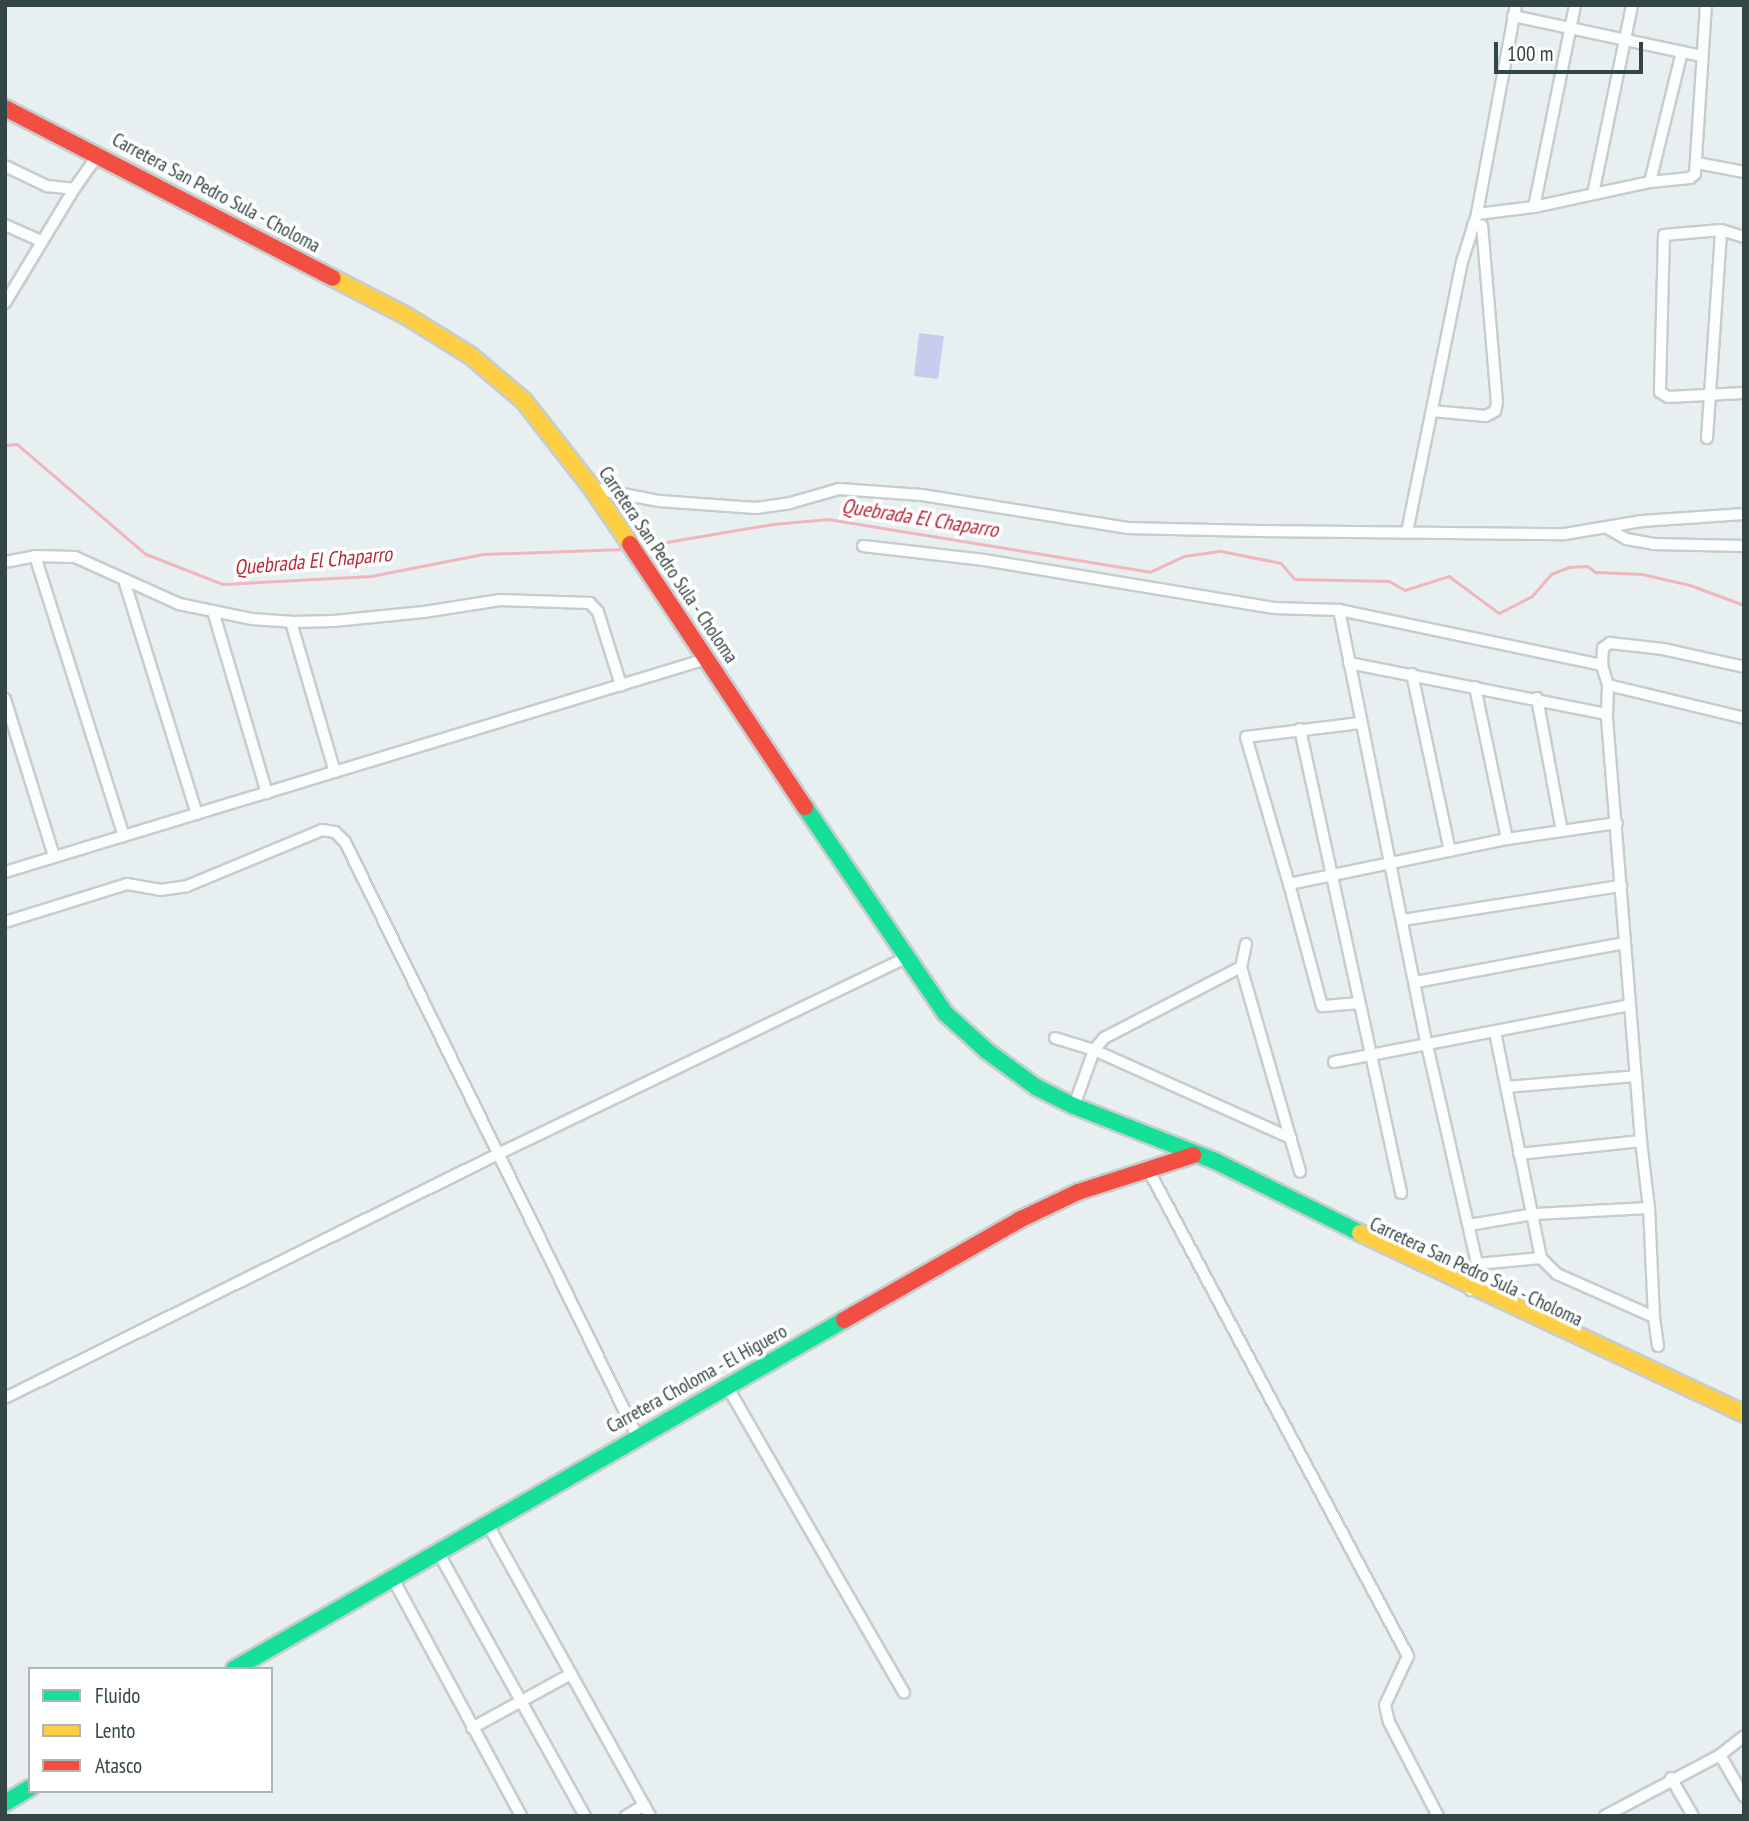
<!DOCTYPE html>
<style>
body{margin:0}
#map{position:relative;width:1749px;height:1821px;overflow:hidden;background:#e8eff0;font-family:"PT Sans Narrow",sans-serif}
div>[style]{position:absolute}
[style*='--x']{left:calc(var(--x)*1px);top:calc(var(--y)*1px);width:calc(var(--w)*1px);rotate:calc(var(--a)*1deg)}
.green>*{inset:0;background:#c7cded}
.stream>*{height:2.5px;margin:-1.25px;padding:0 1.25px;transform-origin:1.25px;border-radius:1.25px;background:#f0b6be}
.roads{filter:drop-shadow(2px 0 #c6cdce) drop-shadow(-2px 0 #c6cdce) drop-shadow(0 2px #c6cdce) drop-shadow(0 -2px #c6cdce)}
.street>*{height:10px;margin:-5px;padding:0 5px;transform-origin:5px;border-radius:5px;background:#fcfdfd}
.fast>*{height:16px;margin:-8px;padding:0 8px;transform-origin:8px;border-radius:8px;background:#16e098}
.slow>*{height:16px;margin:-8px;padding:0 8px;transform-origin:8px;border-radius:8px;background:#ffcf43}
.jam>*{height:16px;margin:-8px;padding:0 8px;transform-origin:8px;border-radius:8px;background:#f24e42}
span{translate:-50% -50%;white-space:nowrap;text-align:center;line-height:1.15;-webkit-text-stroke:7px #fff;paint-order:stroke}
.street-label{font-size:19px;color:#344546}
.water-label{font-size:21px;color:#b72839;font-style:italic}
.frame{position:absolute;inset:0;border:7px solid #344546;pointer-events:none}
.legend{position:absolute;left:28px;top:1667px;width:245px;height:126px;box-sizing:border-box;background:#fff;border:2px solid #aeb5b5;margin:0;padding:9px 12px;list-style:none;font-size:21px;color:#344546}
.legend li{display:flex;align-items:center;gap:14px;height:35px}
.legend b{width:35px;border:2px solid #aeb5b5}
.scale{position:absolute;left:1494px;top:42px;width:149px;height:32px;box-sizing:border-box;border:4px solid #344546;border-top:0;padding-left:9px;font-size:21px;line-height:24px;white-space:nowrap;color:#344546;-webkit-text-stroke:5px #fff;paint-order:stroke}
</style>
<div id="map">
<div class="green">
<div style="clip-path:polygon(919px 333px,944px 336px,938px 379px,914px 376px)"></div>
</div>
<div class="stream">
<div style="--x:5;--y:445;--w:12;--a:-5"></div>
<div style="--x:17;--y:444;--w:170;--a:40.5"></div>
<div style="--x:146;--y:554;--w:83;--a:21.3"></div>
<div style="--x:223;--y:584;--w:148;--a:-3.1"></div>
<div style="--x:371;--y:576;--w:114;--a:-11.1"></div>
<div style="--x:483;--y:554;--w:141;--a:-2"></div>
<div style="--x:637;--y:547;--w:138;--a:-9.6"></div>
<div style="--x:773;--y:524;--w:55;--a:-5.2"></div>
<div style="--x:828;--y:519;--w:326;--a:9.3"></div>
<div style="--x:1150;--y:572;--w:38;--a:-25"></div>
<div style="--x:1184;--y:556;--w:37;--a:-8"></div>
<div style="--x:1221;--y:551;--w:61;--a:11.3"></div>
<div style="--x:1281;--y:563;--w:21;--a:49"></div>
<div style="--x:1295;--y:579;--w:94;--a:1.2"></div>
<div style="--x:1389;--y:581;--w:18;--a:29"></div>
<div style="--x:1405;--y:590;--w:46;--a:-17.7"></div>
<div style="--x:1449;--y:576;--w:62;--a:36.5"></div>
<div style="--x:1499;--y:613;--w:37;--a:-27"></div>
<div style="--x:1532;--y:596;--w:29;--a:-49"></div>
<div style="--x:1551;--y:574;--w:19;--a:-21"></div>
<div style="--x:1569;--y:567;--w:18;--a:-3"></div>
<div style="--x:1587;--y:566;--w:11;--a:34"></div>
<div style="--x:1596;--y:572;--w:46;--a:2.5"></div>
<div style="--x:1642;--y:574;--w:49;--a:12.9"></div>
<div style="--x:1690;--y:585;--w:58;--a:20.3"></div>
</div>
<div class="roads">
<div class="street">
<div style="--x:1516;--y:5;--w:213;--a:100.6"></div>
<div style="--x:1477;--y:214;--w:57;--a:-7"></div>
<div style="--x:1534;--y:207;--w:119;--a:-12.2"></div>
<div style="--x:1650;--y:182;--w:40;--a:-5.7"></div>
<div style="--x:1690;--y:178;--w:6;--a:-39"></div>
<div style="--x:1695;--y:174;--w:169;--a:-86.3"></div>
<div style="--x:1513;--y:16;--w:173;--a:12"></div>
<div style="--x:1697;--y:163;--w:48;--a:10.8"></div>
<div style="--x:5;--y:166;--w:47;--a:25.5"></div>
<div style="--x:47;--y:186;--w:27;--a:6"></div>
<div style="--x:74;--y:189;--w:42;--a:-54.8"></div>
<div style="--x:1650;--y:182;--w:134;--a:-76.2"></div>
<div style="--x:1682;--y:52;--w:20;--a:11"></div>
<div style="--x:1593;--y:194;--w:193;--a:-78.3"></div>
<div style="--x:1534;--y:207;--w:206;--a:-78.5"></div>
<div style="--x:5;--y:225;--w:39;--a:24"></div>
<div style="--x:1744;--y:237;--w:24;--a:-163"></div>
<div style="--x:1721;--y:230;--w:57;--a:175"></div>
<div style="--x:1664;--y:235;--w:157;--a:91.5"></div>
<div style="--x:1660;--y:392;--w:9;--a:32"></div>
<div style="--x:1668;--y:397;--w:76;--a:-3"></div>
<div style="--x:5;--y:303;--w:133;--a:-58.8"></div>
<div style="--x:1432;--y:411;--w:54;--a:5.3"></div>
<div style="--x:1486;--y:416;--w:10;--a:-29"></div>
<div style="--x:1495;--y:411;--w:8;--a:-76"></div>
<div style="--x:1497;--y:403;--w:178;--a:-94.8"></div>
<div style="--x:1482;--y:226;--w:9;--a:-174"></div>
<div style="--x:1707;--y:438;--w:208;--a:-86.1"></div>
<div style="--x:592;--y:488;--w:68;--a:11"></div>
<div style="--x:659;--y:501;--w:97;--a:4.1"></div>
<div style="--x:756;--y:508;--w:34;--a:-8"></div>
<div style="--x:790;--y:503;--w:51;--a:-15.9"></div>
<div style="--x:839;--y:489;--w:83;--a:4.1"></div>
<div style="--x:922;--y:495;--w:208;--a:9.1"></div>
<div style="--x:1127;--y:528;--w:131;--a:1.3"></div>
<div style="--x:1258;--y:531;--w:307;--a:0.6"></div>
<div style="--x:1565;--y:534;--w:78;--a:-9.6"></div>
<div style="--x:1642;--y:521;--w:102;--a:-3.9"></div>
<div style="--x:1609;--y:529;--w:20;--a:30"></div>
<div style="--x:1626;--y:539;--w:27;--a:10"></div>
<div style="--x:1653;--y:544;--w:91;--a:1.3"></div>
<div style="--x:1407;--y:532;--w:276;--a:-78.5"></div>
<div style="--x:1462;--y:262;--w:50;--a:-72.6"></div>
<div style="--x:863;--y:546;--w:122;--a:6.6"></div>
<div style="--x:984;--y:560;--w:294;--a:9.4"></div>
<div style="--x:1274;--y:608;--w:65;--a:1.8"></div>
<div style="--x:1339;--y:610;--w:269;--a:11.8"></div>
<div style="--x:35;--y:556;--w:294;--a:72.4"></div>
<div style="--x:5;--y:562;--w:31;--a:-11"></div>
<div style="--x:35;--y:556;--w:40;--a:1.4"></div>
<div style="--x:75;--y:557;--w:114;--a:24.3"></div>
<div style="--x:179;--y:604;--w:75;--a:11.6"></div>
<div style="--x:252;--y:619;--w:39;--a:4"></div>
<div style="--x:291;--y:622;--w:43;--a:-1.3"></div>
<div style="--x:334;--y:621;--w:90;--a:-5.7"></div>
<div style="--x:424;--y:612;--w:77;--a:-9"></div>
<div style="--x:500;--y:600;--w:90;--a:1.9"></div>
<div style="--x:590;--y:603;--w:12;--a:48"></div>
<div style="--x:598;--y:612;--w:77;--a:72.5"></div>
<div style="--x:124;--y:580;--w:245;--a:72.7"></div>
<div style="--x:1339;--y:610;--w:444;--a:78.6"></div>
<div style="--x:1427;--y:1045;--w:225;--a:77.1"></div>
<div style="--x:1477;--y:1264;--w:27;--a:103"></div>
<div style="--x:213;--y:611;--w:190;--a:73.5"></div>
<div style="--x:291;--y:622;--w:156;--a:73.7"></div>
<div style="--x:1349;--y:663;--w:263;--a:11.2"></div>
<div style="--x:1412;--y:674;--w:181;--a:77.9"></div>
<div style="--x:1608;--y:685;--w:140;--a:13.6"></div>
<div style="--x:1475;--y:687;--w:155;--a:78.1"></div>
<div style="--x:1537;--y:698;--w:135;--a:79.4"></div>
<div style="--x:5;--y:699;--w:164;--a:72.7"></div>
<div style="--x:1300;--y:729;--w:475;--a:77.7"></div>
<div style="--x:5;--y:872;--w:733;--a:-16.9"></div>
<div style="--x:1289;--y:884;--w:153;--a:-106.3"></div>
<div style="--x:1246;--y:737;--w:115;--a:-7"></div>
<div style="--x:1403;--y:920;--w:221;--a:-8.9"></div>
<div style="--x:5;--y:922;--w:128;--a:-17.3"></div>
<div style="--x:127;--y:884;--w:34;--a:10"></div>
<div style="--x:160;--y:890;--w:27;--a:-8"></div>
<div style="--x:187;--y:886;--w:146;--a:-22.5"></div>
<div style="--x:322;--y:830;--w:13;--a:9"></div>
<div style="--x:335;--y:832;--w:14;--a:45"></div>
<div style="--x:345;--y:842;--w:662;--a:63.82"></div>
<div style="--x:1246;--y:944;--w:24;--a:102"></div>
<div style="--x:1241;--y:967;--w:213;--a:73.9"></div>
<div style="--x:1416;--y:982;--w:212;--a:-10.6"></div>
<div style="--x:1359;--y:1003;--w:37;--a:175"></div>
<div style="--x:1322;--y:1006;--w:126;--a:-105.1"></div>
<div style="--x:1289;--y:884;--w:223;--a:-11.7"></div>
<div style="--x:1507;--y:839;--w:111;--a:-8.3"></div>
<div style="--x:1495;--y:1032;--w:231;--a:78.5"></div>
<div style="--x:1055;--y:1038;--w:41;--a:17.1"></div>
<div style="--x:1094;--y:1050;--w:216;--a:24.1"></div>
<div style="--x:1334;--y:1062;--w:301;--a:-10.9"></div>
<div style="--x:1506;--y:1087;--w:130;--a:-4.8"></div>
<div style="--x:1074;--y:1106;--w:59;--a:-70.3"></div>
<div style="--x:1094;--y:1050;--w:16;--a:-50"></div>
<div style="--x:1104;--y:1038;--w:154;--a:-27.4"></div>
<div style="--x:1519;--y:1154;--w:123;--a:-6.1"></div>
<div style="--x:1149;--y:1171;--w:550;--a:61.9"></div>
<div style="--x:1408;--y:1656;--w:54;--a:115.1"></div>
<div style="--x:1385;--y:1705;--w:17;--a:77"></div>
<div style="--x:1389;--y:1722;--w:106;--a:62.5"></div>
<div style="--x:1469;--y:1225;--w:67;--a:-9.5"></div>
<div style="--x:1535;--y:1214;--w:114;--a:-3"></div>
<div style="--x:1477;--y:1264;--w:64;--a:-5.4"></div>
<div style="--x:1541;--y:1258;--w:23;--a:45"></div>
<div style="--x:1557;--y:1274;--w:106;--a:23.9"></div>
<div style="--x:1658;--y:1346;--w:29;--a:-98"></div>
<div style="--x:1654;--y:1317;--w:109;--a:-92.6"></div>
<div style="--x:1649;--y:1208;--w:67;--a:-96.8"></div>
<div style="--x:1641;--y:1141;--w:428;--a:-94.6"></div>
<div style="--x:1607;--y:714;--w:29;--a:-88"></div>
<div style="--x:1608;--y:685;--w:21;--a:-107"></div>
<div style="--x:1602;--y:665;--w:17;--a:-87"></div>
<div style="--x:1603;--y:648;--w:9;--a:-36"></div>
<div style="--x:1610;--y:643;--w:53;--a:6.5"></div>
<div style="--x:1663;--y:649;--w:83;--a:12.5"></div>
<div style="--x:727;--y:1386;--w:354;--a:60"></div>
<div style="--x:5;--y:1398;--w:550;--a:-26.33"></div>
<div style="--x:498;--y:1154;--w:453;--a:-25.7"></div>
<div style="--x:487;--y:1523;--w:335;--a:60.9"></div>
<div style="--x:438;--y:1552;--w:302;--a:60.9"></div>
<div style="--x:392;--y:1577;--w:272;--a:61.6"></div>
<div style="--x:472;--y:1728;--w:113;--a:-28.6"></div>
<div style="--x:1720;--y:1755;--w:48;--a:59.7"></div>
<div style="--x:1671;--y:1778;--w:44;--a:59.9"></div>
<div style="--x:626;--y:1816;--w:21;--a:-31"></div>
<div style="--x:1605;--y:1816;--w:130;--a:-27.9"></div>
<div style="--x:1720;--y:1755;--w:31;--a:-38"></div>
</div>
<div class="fast">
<div style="--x:805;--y:807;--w:249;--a:55.8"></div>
<div style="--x:945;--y:1013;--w:57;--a:42.1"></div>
<div style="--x:987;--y:1051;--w:61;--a:36.3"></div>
<div style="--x:1036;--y:1087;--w:42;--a:26.6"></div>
<div style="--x:1074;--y:1106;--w:151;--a:21.3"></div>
<div style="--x:1215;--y:1161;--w:162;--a:26.4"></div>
<div style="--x:234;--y:1669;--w:703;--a:-29.78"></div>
<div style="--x:5;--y:1803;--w:29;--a:-31"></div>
</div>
<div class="slow">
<div style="--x:333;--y:278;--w:81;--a:27.2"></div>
<div style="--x:405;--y:315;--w:78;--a:31.8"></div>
<div style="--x:471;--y:356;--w:70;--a:40.3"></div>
<div style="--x:524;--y:401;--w:110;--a:52"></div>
<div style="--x:592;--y:488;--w:68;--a:55.8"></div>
<div style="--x:1360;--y:1233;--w:425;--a:25.2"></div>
</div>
<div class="jam">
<div style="--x:5;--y:108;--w:369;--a:27.4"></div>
<div style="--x:630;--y:544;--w:316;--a:56.4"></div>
<div style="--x:844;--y:1320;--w:202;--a:-29.7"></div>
<div style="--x:1019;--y:1220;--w:65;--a:-25.4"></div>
<div style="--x:1078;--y:1192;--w:121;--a:-17.8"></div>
</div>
</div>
<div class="street-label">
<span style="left:216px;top:193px;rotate:28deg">Carretera San Pedro Sula - Choloma</span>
<span style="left:668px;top:565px;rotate:56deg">Carretera San Pedro Sula - Choloma</span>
<span style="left:1476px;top:1272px;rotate:25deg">Carretera San Pedro Sula - Choloma</span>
<span style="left:697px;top:1379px;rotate:-29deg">Carretera Choloma - El Higuero</span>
</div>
<div class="water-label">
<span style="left:920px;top:518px;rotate:9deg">Quebrada El Chaparro</span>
<span style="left:313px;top:561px;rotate:-5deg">Quebrada El Chaparro</span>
</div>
<div class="frame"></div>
<ul class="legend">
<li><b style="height:9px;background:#16e098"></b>Fluido</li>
<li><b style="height:9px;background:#ffcf43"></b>Lento</li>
<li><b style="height:9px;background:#f24e42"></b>Atasco</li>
</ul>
<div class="scale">100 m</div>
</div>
